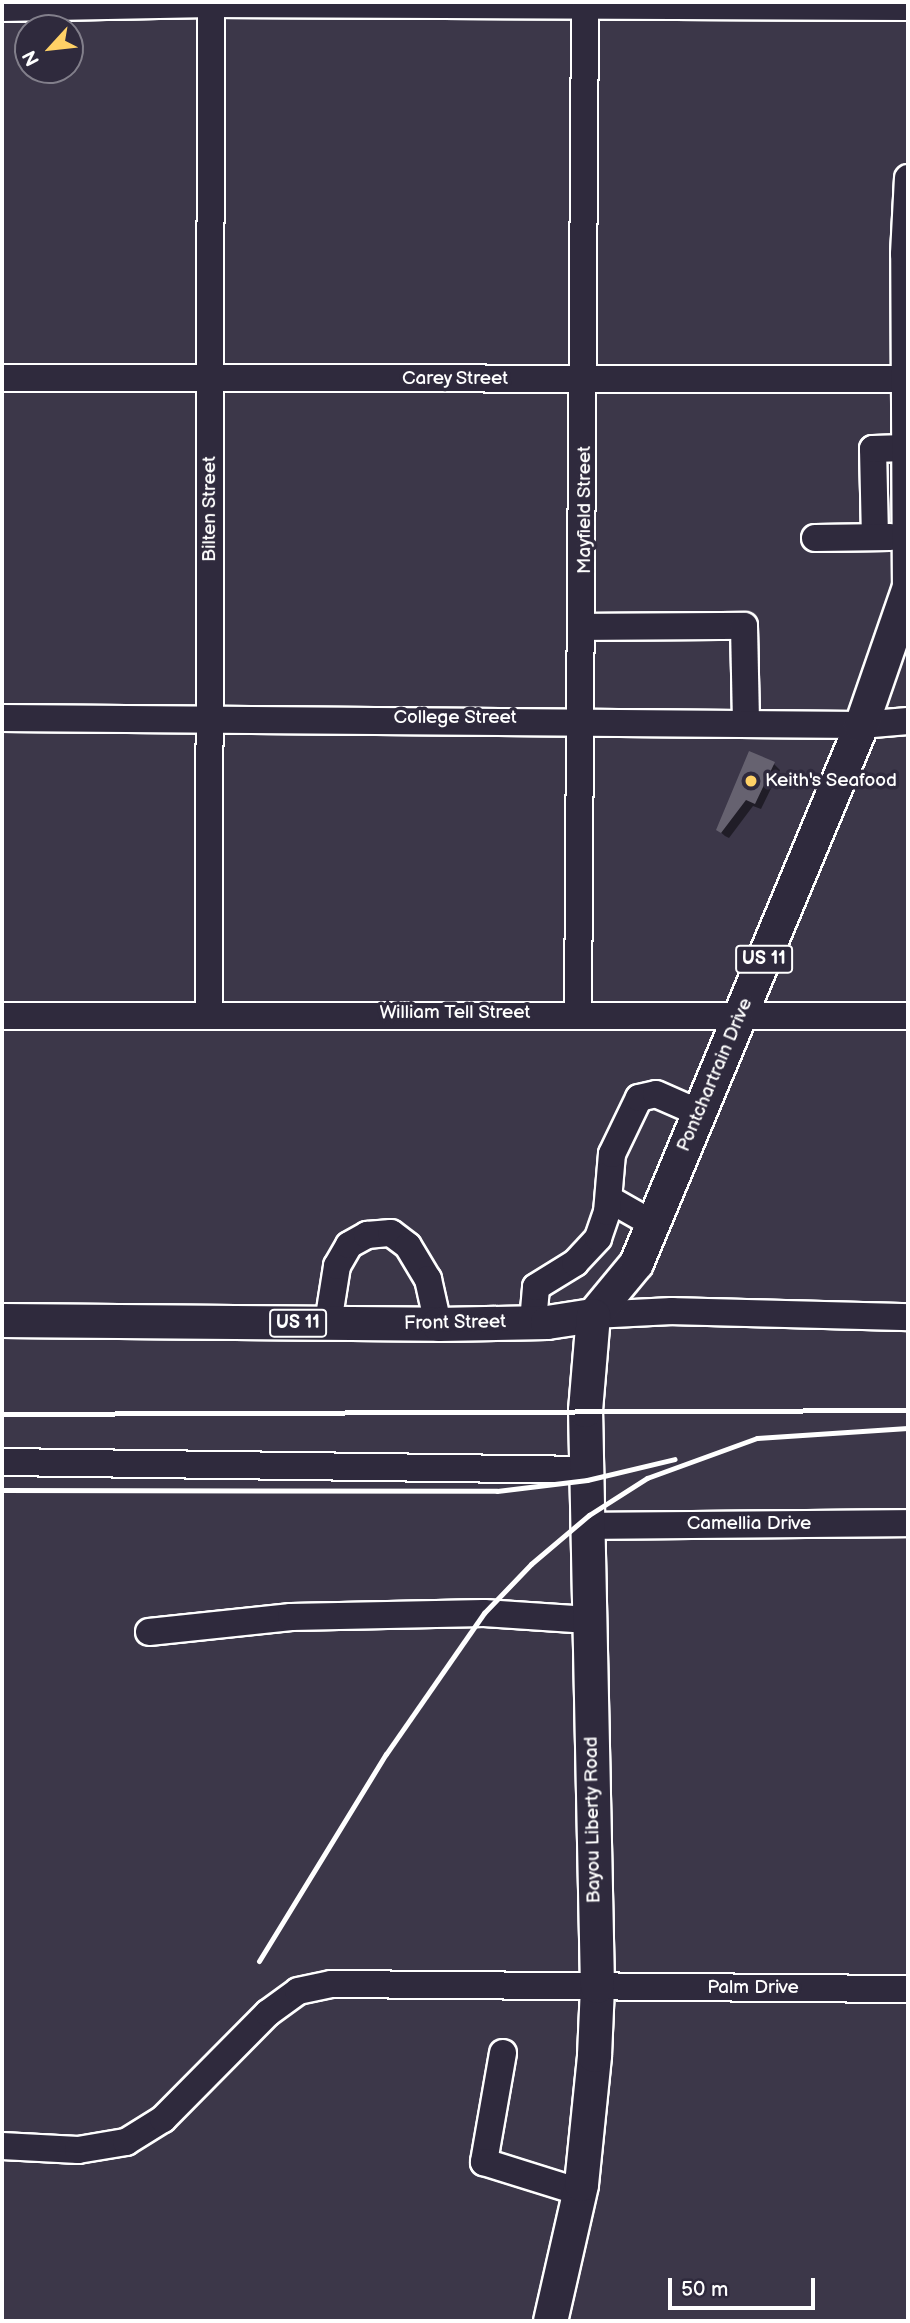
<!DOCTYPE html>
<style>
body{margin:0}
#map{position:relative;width:910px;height:2323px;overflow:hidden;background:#3c3749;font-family:"Balsamiq Sans",sans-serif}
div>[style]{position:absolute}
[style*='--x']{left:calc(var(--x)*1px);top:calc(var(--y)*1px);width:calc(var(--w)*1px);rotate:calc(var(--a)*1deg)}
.shadow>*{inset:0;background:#0007}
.building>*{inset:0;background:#666270}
.roads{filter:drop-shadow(2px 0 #fff) drop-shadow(-2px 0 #fff) drop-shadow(0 2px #fff) drop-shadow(0 -2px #fff)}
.minor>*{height:26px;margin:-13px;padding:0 13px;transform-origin:13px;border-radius:13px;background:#2f2a3d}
.major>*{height:33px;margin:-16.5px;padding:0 16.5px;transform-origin:16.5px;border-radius:16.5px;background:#2f2a3d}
.rail>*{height:5px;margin:-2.5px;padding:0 2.5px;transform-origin:2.5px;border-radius:2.5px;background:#fff}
.dots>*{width:19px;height:19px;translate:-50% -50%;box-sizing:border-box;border:4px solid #2f2a3d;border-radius:50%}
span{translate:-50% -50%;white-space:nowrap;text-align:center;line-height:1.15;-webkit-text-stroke:7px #2f2a3d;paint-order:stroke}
.shield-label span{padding:2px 5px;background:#2f2a3d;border:2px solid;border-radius:5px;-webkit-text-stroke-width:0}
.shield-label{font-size:18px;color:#fff;font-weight:700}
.street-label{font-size:19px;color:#fff}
.poi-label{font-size:19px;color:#fff}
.left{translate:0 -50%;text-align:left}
.frame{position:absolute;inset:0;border:4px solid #fff;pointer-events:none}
.north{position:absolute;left:14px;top:14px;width:70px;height:70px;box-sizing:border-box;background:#2f2a3d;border:2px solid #827f8b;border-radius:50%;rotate:243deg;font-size:19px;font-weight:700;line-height:28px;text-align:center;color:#fff}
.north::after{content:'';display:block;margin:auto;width:24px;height:32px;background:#ffd166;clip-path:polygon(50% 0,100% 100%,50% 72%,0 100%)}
.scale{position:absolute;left:668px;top:2278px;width:147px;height:32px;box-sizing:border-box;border:4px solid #fff;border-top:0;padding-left:9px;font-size:21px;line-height:24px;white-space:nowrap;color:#fff;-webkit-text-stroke:5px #2f2a3d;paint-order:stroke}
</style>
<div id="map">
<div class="shadow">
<div style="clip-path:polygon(774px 764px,780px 770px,761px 809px,753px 806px,729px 838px,725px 836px,718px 830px)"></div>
</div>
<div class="building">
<div style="clip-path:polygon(749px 751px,775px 762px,755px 804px,746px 800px,721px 833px,716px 830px)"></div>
</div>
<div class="roads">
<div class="minor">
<div style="--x:2;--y:8;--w:209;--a:-1.1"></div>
<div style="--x:211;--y:4;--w:697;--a:0.25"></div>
<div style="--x:2;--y:378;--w:906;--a:0.06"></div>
<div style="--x:875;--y:537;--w:88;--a:-91.3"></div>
<div style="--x:873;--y:449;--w:32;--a:-2"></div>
<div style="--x:815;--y:538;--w:75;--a:-0.8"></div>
<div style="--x:906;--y:595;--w:341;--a:-90.3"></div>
<div style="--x:904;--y:254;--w:76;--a:-87"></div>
<div style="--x:584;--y:627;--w:160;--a:-0.4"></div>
<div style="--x:744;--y:626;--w:95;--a:88.8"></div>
<div style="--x:2;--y:718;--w:859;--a:0.47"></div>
<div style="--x:861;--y:725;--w:47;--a:-4.9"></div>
<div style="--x:578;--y:1013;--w:1006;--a:-89.6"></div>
<div style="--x:209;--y:1015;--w:1011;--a:-89.89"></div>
<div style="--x:2;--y:1016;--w:906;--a:0"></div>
<div style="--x:609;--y:1199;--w:51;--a:29.6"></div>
<div style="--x:593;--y:1315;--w:79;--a:-2.9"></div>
<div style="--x:672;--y:1311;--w:236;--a:1.5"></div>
<div style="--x:533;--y:1322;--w:35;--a:-85"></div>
<div style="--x:536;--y:1287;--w:46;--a:-31.6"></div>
<div style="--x:575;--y:1263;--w:34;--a:-47"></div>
<div style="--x:598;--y:1238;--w:28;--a:-71"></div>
<div style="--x:607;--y:1212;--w:58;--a:-85.1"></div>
<div style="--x:612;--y:1154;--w:62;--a:-64.3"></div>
<div style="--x:639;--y:1098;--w:17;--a:-13"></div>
<div style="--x:656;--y:1094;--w:47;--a:23.8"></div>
<div style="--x:328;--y:1323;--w:58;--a:-81"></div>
<div style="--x:337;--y:1266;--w:24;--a:-60"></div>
<div style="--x:349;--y:1245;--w:21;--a:-29"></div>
<div style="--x:367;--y:1235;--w:24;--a:-5"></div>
<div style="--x:391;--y:1233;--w:21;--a:37"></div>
<div style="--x:408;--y:1246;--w:39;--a:59"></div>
<div style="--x:428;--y:1279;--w:46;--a:77.5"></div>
<div style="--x:2;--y:1462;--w:586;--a:0.78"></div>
<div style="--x:590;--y:1526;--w:318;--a:-0.5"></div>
<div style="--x:149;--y:1632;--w:143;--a:-6"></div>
<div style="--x:291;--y:1617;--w:193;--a:-1.2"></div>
<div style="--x:484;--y:1613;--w:105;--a:3.8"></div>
<div style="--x:503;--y:2053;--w:111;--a:99.9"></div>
<div style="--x:484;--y:2162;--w:101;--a:17.4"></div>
<div style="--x:2;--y:2146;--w:76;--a:3"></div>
<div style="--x:78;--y:2150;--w:49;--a:-9.5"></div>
<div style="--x:126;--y:2142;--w:44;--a:-31.9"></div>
<div style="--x:163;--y:2119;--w:149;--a:-45.3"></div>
<div style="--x:268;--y:2013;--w:37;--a:-36"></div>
<div style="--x:298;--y:1991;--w:34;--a:-12"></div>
<div style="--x:331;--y:1984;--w:577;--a:0.5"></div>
</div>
<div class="major">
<div style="--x:593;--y:1315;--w:67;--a:-50.4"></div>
<div style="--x:636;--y:1263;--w:583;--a:-67.3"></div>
<div style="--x:861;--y:725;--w:144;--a:-70.9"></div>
<div style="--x:2;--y:1320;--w:436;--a:0.5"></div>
<div style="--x:438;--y:1324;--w:109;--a:-1.1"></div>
<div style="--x:547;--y:1322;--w:47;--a:-8.7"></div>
<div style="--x:550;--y:2321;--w:140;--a:-77.2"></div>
<div style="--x:581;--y:2184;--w:130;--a:-84.2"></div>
<div style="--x:594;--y:2055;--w:69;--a:-87.5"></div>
<div style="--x:597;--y:1986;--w:576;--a:-91.19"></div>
<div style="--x:585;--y:1410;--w:95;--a:-85.2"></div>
</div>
</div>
<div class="rail">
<div style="--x:2;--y:1414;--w:906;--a:-0.25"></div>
<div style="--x:2;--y:1490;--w:495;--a:0.1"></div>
<div style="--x:497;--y:1491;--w:91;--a:-7"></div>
<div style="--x:587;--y:1480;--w:90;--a:-13.4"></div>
<div style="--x:259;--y:1961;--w:243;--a:-58.5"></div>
<div style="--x:386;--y:1754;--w:172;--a:-55.2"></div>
<div style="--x:484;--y:1613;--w:68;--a:-46.2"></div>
<div style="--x:531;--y:1564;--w:76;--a:-40.2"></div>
<div style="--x:589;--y:1515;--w:69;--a:-32.5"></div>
<div style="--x:647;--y:1478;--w:117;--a:-20"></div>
<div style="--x:757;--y:1438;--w:151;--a:-3.8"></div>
</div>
<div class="dots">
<div style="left:751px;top:781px;background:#ffd166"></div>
</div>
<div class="shield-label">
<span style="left:764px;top:959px">US 11</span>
<span style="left:298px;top:1323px">US 11</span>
</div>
<div class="street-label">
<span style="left:455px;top:379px">Carey Street</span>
<span style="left:210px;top:509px;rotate:-90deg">Bilten Street</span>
<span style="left:585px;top:510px;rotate:-90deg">Mayfield Street</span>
<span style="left:455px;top:718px">College Street</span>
<span style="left:455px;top:1013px">William Tell Street</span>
<span style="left:715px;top:1075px;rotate:-67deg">Pontchartrain Drive</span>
<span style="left:455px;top:1323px;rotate:-1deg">Front Street</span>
<span style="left:749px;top:1524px">Camellia Drive</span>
<span style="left:593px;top:1820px;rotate:-91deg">Bayou Liberty Road</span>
<span style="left:753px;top:1988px">Palm Drive</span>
</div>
<div class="poi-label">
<span class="left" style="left:765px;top:781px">Keith's Seafood</span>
</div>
<div class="frame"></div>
<div class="north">N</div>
<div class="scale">50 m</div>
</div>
